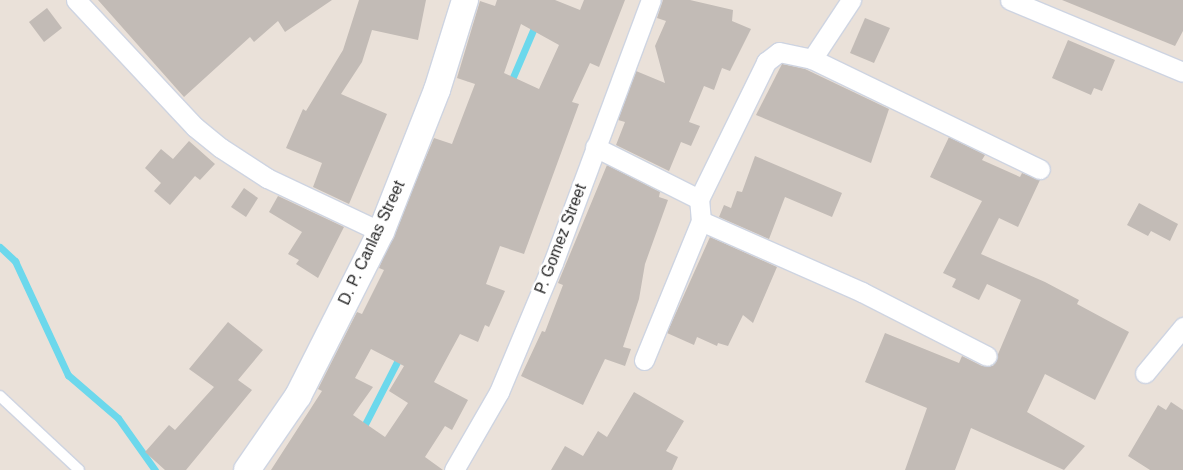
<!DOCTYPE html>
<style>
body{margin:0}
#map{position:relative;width:1183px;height:470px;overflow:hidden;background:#eae1d9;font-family:Arial,sans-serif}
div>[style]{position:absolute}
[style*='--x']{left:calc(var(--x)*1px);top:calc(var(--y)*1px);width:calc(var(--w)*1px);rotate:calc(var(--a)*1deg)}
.stream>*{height:7px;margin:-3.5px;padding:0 3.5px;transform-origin:3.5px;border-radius:3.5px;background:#6cd8ec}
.building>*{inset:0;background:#c2bbb6}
.roads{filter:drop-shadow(1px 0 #ced4e1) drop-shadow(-1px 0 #ced4e1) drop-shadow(0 1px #ced4e1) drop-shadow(0 -1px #ced4e1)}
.service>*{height:10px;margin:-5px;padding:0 5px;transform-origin:5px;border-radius:5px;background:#fff}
.minor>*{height:19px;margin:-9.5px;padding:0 9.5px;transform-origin:9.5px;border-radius:9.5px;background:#fff}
.secondary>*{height:26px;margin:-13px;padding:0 13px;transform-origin:13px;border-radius:13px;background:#fff}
span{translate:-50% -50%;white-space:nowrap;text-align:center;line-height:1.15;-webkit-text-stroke:5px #fff;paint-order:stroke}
.street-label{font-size:16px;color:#282828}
</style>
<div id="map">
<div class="stream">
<div style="--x:510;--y:84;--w:66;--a:-66.9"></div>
<div style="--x:0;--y:247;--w:21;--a:43"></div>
<div style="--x:15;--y:261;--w:126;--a:65.1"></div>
<div style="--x:68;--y:375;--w:66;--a:40.7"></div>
<div style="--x:118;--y:418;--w:64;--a:54.6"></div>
<div style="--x:362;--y:430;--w:83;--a:-62.8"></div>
</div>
<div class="building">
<div style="clip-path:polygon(98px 0,332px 0,285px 32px,278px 21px,254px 42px,250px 37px,184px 97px)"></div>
<div style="clip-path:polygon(359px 0,426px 0,418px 40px,372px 30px,362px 62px,341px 94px,387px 114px,349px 204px,313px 187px,322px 163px,286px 148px,303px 109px,306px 111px,343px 50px)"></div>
<div style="clip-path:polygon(evenodd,497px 0,555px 0,580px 10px,584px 0,625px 0,599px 67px,590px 63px,572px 102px,579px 104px,524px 254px,500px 246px,486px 284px,505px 291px,489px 327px,485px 325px,478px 342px,460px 334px,434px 382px,468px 400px,452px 430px,445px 426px,425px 457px,443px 470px,271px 470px,322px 391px,318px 389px,357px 312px,362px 314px,384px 270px,379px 268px,434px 138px,452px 144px,475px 84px,457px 78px,480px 1px,495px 6px,497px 0,521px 24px,559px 45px,539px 89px,504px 73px,521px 24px,497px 0,371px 349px,404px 366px,389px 391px,408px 403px,385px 437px,353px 415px,373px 387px,355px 378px,371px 349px)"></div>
<div style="clip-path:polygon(663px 0,690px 0,733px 10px,732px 21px,751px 29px,730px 71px,722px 68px,714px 90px,704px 86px,689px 122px,700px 126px,691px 146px,681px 142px,669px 171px,616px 145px,625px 122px,618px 120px,636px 71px,665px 83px,655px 46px,666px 21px,657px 18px)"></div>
<div style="clip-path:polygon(1062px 0,1183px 0,1183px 31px,1175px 46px)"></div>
<div style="clip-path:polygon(47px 8px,62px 28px,44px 42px,29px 22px)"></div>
<div style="clip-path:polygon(865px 18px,890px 28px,874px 63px,850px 53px)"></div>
<div style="clip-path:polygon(1068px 40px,1115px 60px,1102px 91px,1094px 88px,1091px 95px,1052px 78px)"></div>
<div style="clip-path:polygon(782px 64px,805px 69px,889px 109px,871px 163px,756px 115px)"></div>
<div style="clip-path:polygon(949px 137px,985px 155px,982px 160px,1020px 177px,1022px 173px,1040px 180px,1018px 227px,999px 218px,981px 254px,1045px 282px,1079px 300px,1077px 304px,1129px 332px,1095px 400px,1045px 374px,1027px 412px,1085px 446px,1064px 470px,971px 428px,955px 470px,905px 470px,927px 408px,865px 382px,885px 333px,959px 363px,962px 356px,982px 366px,993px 366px,1021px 300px,987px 284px,979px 300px,952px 287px,956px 279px,943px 273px,982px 201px,930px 177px)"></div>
<div style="clip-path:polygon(189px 141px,215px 164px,200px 180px,195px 176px,170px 205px,154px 191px,161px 183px,145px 168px,161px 149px,173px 159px)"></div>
<div style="clip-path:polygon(755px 156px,842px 193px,832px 217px,785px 197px,769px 239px,719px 217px,724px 205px,731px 208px,737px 191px,742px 192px)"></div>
<div style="clip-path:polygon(607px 165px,660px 192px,659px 197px,668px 200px,645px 264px,639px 299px,623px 347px,631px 349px,625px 366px,605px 359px,583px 405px,521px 376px,542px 331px,545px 332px,563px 285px,558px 283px)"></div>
<div style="clip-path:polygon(244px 188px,258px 198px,246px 217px,231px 207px)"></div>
<div style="clip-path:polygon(278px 196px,344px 227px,318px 278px,296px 264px,299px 260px,288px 254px,302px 232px,269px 212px)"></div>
<div style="clip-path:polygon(1139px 203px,1178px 224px,1170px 241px,1151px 231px,1148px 236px,1127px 225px)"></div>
<div style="clip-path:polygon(710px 237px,777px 267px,753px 323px,743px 315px,728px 346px,718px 343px,717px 346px,697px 337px,694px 345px,667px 333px)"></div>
<div style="clip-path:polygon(228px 322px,263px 350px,238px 380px,252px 390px,186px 470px,165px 470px,145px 452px,169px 425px,175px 430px,214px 387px,189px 369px)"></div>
<div style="clip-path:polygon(634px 392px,684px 421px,666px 451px,678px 457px,672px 470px,551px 470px,565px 446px,583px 456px,598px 431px,607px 437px)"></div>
<div style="clip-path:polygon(1171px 402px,1183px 410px,1183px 470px,1150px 470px,1128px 456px,1158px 405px,1166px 410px)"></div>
</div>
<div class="roads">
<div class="service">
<div style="--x:0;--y:396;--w:108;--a:43.1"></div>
</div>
<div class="minor">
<div style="--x:76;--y:0;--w:174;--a:46.9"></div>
<div style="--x:195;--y:127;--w:33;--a:39"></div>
<div style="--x:221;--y:148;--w:55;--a:33.1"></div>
<div style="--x:267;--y:178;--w:126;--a:25.3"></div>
<div style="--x:1010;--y:0;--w:187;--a:22.6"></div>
<div style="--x:812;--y:59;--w:253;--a:25.8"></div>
<div style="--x:595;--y:147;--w:116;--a:26.6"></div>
<div style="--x:701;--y:221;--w:176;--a:23.8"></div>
<div style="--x:862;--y:292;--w:140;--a:27.1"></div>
<div style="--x:644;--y:360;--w:150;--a:-67.7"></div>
<div style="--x:701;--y:221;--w:22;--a:-95"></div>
<div style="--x:699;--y:199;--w:153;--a:-63.9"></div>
<div style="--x:766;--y:62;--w:16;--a:-38"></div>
<div style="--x:779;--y:52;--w:34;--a:12"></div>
<div style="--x:812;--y:59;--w:71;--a:-56.5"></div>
<div style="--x:1145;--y:373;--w:60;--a:-50.4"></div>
<div style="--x:454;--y:470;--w:90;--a:-60"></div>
<div style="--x:499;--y:392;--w:140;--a:-67.3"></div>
<div style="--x:553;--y:263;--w:281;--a:-69.6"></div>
</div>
<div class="secondary">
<div style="--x:247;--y:470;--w:90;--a:-55.4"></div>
<div style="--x:298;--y:396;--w:184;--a:-63.2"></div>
<div style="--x:381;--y:232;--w:153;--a:-68.5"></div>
<div style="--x:437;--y:90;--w:94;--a:-72.7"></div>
</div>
</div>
<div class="street-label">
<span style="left:561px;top:239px;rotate:-69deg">P. Gomez Street</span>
<span style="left:372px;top:243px;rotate:-65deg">D. P. Canlas Street</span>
</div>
</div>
